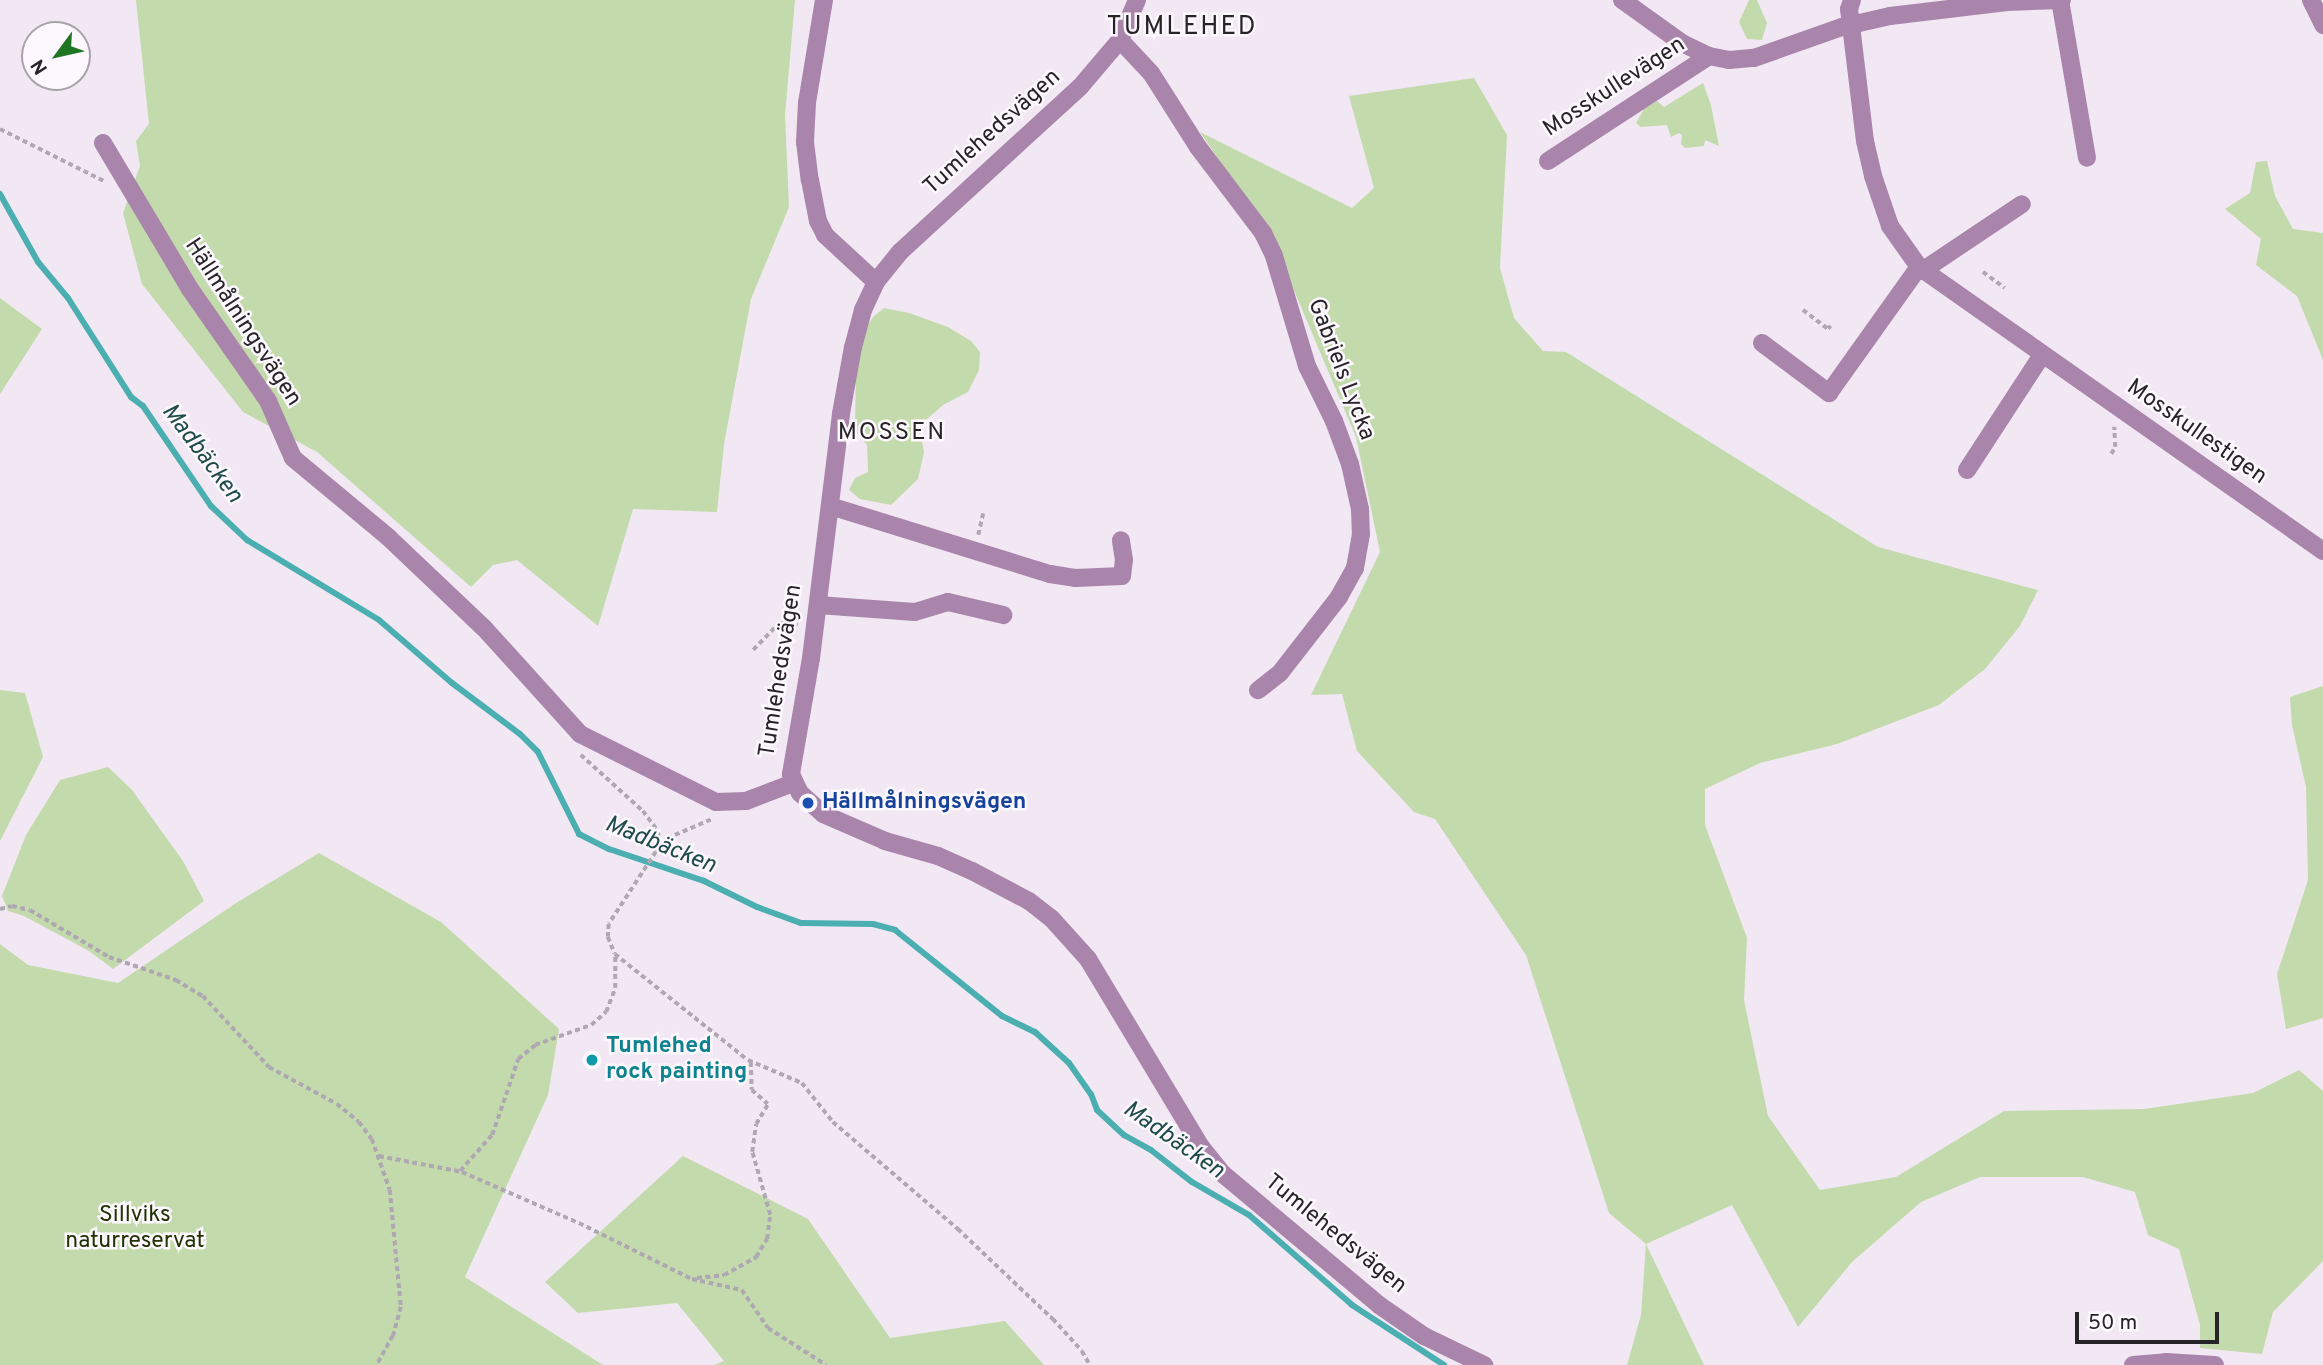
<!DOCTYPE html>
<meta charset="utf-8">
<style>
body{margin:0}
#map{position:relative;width:2323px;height:1365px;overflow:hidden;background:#f2e8f4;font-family:Overpass,sans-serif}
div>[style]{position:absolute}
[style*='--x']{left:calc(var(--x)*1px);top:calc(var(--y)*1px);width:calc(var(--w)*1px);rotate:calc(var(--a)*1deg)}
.green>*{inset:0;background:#c3daac}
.stream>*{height:6px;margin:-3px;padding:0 3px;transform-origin:3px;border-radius:3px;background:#4baeb1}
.path>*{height:3.5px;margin-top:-1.75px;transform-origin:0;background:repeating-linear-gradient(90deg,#afa7b1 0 5px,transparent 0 8.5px)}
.minor>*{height:18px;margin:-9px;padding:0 9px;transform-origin:9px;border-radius:9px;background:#aa85ab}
.dots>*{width:19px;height:19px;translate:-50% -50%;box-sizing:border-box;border:4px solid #fdf7fe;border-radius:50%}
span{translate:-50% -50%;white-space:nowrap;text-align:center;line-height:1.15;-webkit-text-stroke:5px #fdf7fe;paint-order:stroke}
.street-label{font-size:23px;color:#272428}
.transit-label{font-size:23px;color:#164399;font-weight:700}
.left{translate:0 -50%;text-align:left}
.culture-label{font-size:23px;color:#0d838f;font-weight:700}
.park-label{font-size:23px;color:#203202}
.neighbourhood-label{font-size:24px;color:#272428;letter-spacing:2px}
.water-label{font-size:24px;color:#1e4b4c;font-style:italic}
.quarter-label{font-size:26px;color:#272428;letter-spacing:2px}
.north{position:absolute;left:21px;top:21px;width:70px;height:70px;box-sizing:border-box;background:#fdf7fe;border:2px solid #a7a3a8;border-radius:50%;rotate:237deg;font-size:19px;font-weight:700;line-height:28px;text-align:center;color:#272428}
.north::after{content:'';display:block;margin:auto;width:24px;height:32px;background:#1e7623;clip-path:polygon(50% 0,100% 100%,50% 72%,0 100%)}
.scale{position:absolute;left:2075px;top:1312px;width:144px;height:32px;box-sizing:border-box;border:4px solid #272428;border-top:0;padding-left:9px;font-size:21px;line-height:24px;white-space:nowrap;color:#272428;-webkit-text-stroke:5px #fdf7fe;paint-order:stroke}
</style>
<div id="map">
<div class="green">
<div style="clip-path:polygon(136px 0,795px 0,785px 115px,789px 207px,751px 299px,724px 444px,717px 512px,633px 509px,598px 626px,517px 560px,493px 565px,471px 587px,317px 452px,243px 412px,142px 284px,123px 213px,140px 166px,136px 141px,149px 124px)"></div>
<div style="clip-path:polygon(1749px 0,1757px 0,1767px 23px,1762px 40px,1747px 39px,1739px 22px)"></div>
<div style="clip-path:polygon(1474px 78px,1507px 135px,1500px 268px,1514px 318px,1543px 351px,1566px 352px,1878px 547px,2038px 590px,2020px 626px,1985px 669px,1939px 705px,1837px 744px,1760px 763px,1705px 789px,1705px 825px,1747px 938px,1744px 1000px,1768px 1116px,1820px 1190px,1896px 1177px,2004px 1111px,2144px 1109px,2253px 1093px,2299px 1070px,2323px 1091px,2323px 1261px,2273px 1312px,2262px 1354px,2200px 1348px,2200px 1325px,2179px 1249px,2148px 1235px,2135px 1192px,2083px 1177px,1980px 1177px,1921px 1202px,1852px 1262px,1798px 1327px,1732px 1205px,1646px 1244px,1704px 1365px,1627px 1365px,1641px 1315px,1646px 1244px,1609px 1213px,1526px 955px,1435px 819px,1414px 812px,1357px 751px,1342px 694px,1311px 695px,1380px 552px,1356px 437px,1271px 236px,1200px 132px,1352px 208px,1374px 188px,1349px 96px)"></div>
<div style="clip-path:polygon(1703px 83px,1711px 105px,1719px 146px,1705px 140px,1704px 146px,1685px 148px,1681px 144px,1682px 135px,1679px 133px,1671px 137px,1667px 125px,1641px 127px,1636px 123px,1644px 109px,1657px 101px,1664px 107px)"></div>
<div style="clip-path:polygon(2267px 161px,2275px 196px,2293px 229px,2323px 233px,2323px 360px,2297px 296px,2256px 265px,2261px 239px,2225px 209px,2250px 193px,2256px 162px)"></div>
<div style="clip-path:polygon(0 298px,42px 329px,0 394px)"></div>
<div style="clip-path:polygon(884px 308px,909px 313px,948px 327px,971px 341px,980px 352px,979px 370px,968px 392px,943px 405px,919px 426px,924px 452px,918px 479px,891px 505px,860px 499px,849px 490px,855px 478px,868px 472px,867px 445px,855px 431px,856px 358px,860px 337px,873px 317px)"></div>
<div style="clip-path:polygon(2323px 686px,2323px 1018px,2286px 1029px,2277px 974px,2308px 880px,2306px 787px,2292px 725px,2290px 697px)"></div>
<div style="clip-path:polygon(0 690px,25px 693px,43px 757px,0 841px)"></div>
<div style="clip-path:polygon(108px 767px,132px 790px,183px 861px,204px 901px,113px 969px,89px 951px,24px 916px,8px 911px,2px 896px,26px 835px,60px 780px)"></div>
<div style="clip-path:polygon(319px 853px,441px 922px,559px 1029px,548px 1095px,465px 1277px,603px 1365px,0 1365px,0 944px,28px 965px,118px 983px,236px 903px)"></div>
<div style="clip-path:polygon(683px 1156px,808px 1219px,890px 1338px,1005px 1321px,1044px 1365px,714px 1365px,724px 1361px,677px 1303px,578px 1313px,545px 1282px)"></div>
</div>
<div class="stream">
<div style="--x:0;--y:194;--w:78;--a:60.8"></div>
<div style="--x:38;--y:262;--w:47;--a:50.2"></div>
<div style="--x:68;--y:298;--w:117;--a:57.5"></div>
<div style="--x:131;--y:397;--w:15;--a:37"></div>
<div style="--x:143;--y:406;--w:121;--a:55.8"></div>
<div style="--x:211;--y:506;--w:50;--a:43.4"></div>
<div style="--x:247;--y:540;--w:154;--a:31.2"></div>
<div style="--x:379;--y:620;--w:96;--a:40.8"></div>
<div style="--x:452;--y:683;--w:85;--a:36.9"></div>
<div style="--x:520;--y:734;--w:25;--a:45"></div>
<div style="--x:538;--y:752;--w:92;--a:63.4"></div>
<div style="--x:579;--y:834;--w:34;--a:27"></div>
<div style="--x:609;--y:849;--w:100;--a:18.6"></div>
<div style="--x:704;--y:881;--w:59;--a:26.1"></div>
<div style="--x:757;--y:907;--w:47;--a:20"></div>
<div style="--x:801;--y:923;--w:72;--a:0.8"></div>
<div style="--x:873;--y:924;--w:23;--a:15"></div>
<div style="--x:895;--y:930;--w:137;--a:38.8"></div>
<div style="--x:1002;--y:1016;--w:37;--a:26"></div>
<div style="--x:1035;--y:1032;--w:46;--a:42.4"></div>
<div style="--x:1069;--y:1063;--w:38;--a:55"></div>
<div style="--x:1091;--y:1094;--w:17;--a:69"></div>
<div style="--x:1097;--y:1110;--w:37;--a:43"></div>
<div style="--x:1124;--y:1135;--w:31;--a:29"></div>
<div style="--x:1151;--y:1150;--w:52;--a:38"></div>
<div style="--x:1192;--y:1182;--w:66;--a:30.1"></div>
<div style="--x:1249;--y:1215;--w:137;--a:41.1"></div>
<div style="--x:1352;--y:1305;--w:110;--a:33.1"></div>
</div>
<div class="path">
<div style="--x:0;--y:129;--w:119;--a:26.6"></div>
<div style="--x:1983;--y:272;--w:27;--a:36"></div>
<div style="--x:1803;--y:310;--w:31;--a:37"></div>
<div style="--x:1828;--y:329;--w:4;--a:-56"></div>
<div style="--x:2111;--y:454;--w:8;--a:-60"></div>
<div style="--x:2115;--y:447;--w:20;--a:-93"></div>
<div style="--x:978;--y:535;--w:22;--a:-77"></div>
<div style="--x:753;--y:650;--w:37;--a:-46"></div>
<div style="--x:779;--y:623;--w:19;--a:3"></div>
<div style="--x:581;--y:755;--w:84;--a:42.1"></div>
<div style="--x:643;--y:811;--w:25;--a:53"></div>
<div style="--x:658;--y:831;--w:15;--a:82"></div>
<div style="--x:711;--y:820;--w:46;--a:156.8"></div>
<div style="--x:669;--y:838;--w:19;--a:133"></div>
<div style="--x:656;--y:852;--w:86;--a:123.1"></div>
<div style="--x:609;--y:924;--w:13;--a:94"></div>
<div style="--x:608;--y:937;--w:18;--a:68"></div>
<div style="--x:615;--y:954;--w:170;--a:38.6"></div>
<div style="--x:748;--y:1060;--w:59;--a:23.1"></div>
<div style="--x:802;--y:1083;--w:50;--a:51.5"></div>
<div style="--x:833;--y:1122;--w:165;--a:40.6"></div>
<div style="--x:958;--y:1229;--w:131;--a:43.5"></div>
<div style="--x:1053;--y:1319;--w:43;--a:47.8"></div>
<div style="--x:1082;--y:1351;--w:16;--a:60"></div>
<div style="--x:0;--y:909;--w:12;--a:-14"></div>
<div style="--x:12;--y:906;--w:18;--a:13"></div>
<div style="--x:30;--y:910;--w:92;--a:30.7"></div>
<div style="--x:109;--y:957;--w:71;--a:18.9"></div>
<div style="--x:176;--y:980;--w:31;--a:31"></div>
<div style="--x:203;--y:996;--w:97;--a:47.1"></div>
<div style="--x:269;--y:1067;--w:77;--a:28.6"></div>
<div style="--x:337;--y:1104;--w:28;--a:39"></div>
<div style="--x:359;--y:1122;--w:21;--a:53"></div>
<div style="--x:372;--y:1139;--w:54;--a:70.6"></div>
<div style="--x:390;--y:1190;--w:118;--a:84.6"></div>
<div style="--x:401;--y:1307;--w:30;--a:105"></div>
<div style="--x:393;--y:1336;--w:33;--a:119"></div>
<div style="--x:751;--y:1062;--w:28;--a:88"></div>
<div style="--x:752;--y:1090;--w:21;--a:41"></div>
<div style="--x:379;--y:1156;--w:85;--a:10.9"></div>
<div style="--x:462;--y:1172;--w:128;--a:23.6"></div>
<div style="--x:579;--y:1223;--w:126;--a:26.4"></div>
<div style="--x:692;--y:1279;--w:51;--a:12.4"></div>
<div style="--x:742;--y:1290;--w:46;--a:55.6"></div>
<div style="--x:768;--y:1328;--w:69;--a:32.5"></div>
<div style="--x:460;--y:1171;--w:48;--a:-48.4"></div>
<div style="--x:492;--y:1135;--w:80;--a:-71.1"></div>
<div style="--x:518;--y:1059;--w:22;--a:-39"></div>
<div style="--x:535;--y:1045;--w:59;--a:-19.7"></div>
<div style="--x:591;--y:1025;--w:20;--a:-41"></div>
<div style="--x:606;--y:1012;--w:26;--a:-69"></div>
<div style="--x:615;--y:988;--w:33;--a:-90"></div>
<div style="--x:697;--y:1278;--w:27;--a:-6"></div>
<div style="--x:724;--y:1275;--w:37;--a:-29"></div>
<div style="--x:756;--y:1257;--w:21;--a:-59"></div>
<div style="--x:767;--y:1239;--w:24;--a:-83"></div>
<div style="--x:770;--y:1215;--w:66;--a:-105.9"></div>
<div style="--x:752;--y:1152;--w:28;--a:-82"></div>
<div style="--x:756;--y:1124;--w:23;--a:-59"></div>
</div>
<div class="minor">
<div style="--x:824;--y:0;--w:104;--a:99.4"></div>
<div style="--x:807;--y:103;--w:39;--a:93"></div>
<div style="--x:805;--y:142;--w:38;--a:83"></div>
<div style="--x:810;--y:180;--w:42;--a:79"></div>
<div style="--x:818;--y:221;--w:16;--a:63"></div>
<div style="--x:825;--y:235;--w:69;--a:42.7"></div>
<div style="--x:1137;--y:0;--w:43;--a:113"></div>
<div style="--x:1120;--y:40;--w:62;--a:130.4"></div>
<div style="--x:1080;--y:87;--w:244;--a:137.5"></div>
<div style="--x:900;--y:252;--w:38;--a:129"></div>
<div style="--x:876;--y:282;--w:31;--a:115"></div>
<div style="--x:863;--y:310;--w:38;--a:105"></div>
<div style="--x:853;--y:347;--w:68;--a:100.2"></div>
<div style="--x:841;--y:414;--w:246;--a:97"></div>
<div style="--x:811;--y:658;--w:118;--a:99.8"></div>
<div style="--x:791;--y:774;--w:21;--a:65"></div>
<div style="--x:800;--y:793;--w:31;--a:42"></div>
<div style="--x:823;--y:814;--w:68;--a:23.5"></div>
<div style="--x:885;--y:841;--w:55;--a:15.8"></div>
<div style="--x:938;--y:856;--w:37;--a:24"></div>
<div style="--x:972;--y:871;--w:64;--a:27.8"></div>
<div style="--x:1029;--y:901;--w:29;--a:38"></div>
<div style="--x:1052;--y:919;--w:54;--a:48"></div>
<div style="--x:1088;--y:959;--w:219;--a:59"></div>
<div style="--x:1201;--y:1147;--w:35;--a:51"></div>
<div style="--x:1223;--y:1174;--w:204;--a:40"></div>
<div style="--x:1379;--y:1305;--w:55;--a:34.6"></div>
<div style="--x:1424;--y:1336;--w:67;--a:25.8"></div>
<div style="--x:1622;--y:0;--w:74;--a:35.6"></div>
<div style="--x:1682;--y:43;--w:30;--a:26"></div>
<div style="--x:1709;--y:56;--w:20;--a:11"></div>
<div style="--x:1729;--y:60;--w:25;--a:-5"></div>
<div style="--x:1754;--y:58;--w:93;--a:-19.4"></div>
<div style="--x:1842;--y:27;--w:49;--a:-12.9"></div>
<div style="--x:1890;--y:16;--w:118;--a:-6.8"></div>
<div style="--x:2007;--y:2;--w:55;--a:-2.1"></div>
<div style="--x:1852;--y:0;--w:9;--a:108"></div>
<div style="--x:1849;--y:9;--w:133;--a:83.1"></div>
<div style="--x:1865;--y:141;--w:36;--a:77"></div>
<div style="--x:1873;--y:176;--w:53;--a:71.2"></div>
<div style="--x:1890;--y:226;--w:50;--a:54.7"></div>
<div style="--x:1919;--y:267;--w:494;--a:35.1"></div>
<div style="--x:2060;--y:0;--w:160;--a:80.3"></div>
<div style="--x:2311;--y:0;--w:28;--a:64"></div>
<div style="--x:1120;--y:40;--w:45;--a:46.8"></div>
<div style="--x:1151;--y:73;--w:88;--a:57.6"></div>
<div style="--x:1198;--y:147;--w:108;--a:52.9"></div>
<div style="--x:1263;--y:233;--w:25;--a:64"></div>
<div style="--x:1274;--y:256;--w:115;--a:73.3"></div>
<div style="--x:1307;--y:366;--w:61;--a:63.9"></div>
<div style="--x:1334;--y:421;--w:46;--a:69.6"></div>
<div style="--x:1350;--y:464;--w:46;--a:77.5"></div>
<div style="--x:1360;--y:509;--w:25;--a:88"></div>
<div style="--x:1361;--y:534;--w:35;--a:100"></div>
<div style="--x:1355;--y:568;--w:33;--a:119"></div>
<div style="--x:1339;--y:597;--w:96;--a:127.8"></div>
<div style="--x:1280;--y:673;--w:28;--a:142"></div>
<div style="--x:103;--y:143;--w:170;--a:59.2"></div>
<div style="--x:190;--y:289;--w:136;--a:55.1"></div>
<div style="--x:268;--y:401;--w:62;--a:66.3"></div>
<div style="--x:293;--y:458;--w:124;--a:39.7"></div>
<div style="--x:388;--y:537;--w:132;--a:43.5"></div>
<div style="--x:484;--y:628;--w:143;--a:47.8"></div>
<div style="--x:580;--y:734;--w:152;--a:26.6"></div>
<div style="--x:716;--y:802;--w:30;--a:-2"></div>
<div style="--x:746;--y:801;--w:50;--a:-21"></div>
<div style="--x:1548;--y:161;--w:192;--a:-33.1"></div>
<div style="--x:1922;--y:271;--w:120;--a:-33.8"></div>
<div style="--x:1762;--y:343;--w:84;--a:36.7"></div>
<div style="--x:1829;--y:393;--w:155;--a:-54.5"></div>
<div style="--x:1967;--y:470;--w:137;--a:-56.9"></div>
<div style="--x:830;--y:506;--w:230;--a:17.2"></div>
<div style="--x:1050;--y:574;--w:25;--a:9"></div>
<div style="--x:1075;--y:578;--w:47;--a:-2.4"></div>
<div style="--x:1122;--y:576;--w:16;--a:-83"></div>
<div style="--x:1124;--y:560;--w:20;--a:-99"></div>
<div style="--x:818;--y:605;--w:97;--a:4.1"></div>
<div style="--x:915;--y:612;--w:34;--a:-17"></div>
<div style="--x:948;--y:602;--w:57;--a:13.3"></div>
<div style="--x:2133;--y:1365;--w:33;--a:-5"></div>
<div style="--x:2166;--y:1362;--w:49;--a:3.5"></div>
</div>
<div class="dots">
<div style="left:808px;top:803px;background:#1a4fb4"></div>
<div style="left:592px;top:1060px;background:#0f9aa8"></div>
</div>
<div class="street-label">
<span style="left:1615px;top:88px;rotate:-33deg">Mosskullevägen</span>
<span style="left:993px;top:133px;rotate:-42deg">Tumlehedsvägen</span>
<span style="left:242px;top:323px;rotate:57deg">Hällmålningsvägen</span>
<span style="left:1340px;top:370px;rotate:69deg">Gabriels Lycka</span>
<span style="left:2196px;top:433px;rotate:35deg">Mosskullestigen</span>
<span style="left:782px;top:671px;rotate:-81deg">Tumlehedsvägen</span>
<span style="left:1335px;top:1235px;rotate:39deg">Tumlehedsvägen</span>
</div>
<div class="transit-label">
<span class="left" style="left:822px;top:803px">Hällmålningsvägen</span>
</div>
<div class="culture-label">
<span class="left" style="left:606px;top:1060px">Tumlehed<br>rock painting</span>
</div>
<div class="park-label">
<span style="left:135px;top:1229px">Sillviks<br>naturreservat</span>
</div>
<div class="neighbourhood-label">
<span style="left:892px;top:434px">MOSSEN</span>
</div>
<div class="water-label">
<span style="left:201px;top:454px;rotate:53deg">Madbäcken</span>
<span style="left:660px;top:846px;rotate:22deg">Madbäcken</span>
<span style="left:1173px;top:1141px;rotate:35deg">Madbäcken</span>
</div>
<div class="quarter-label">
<span style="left:1182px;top:28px">TUMLEHED</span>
</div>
<div class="north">N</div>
<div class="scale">50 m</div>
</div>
